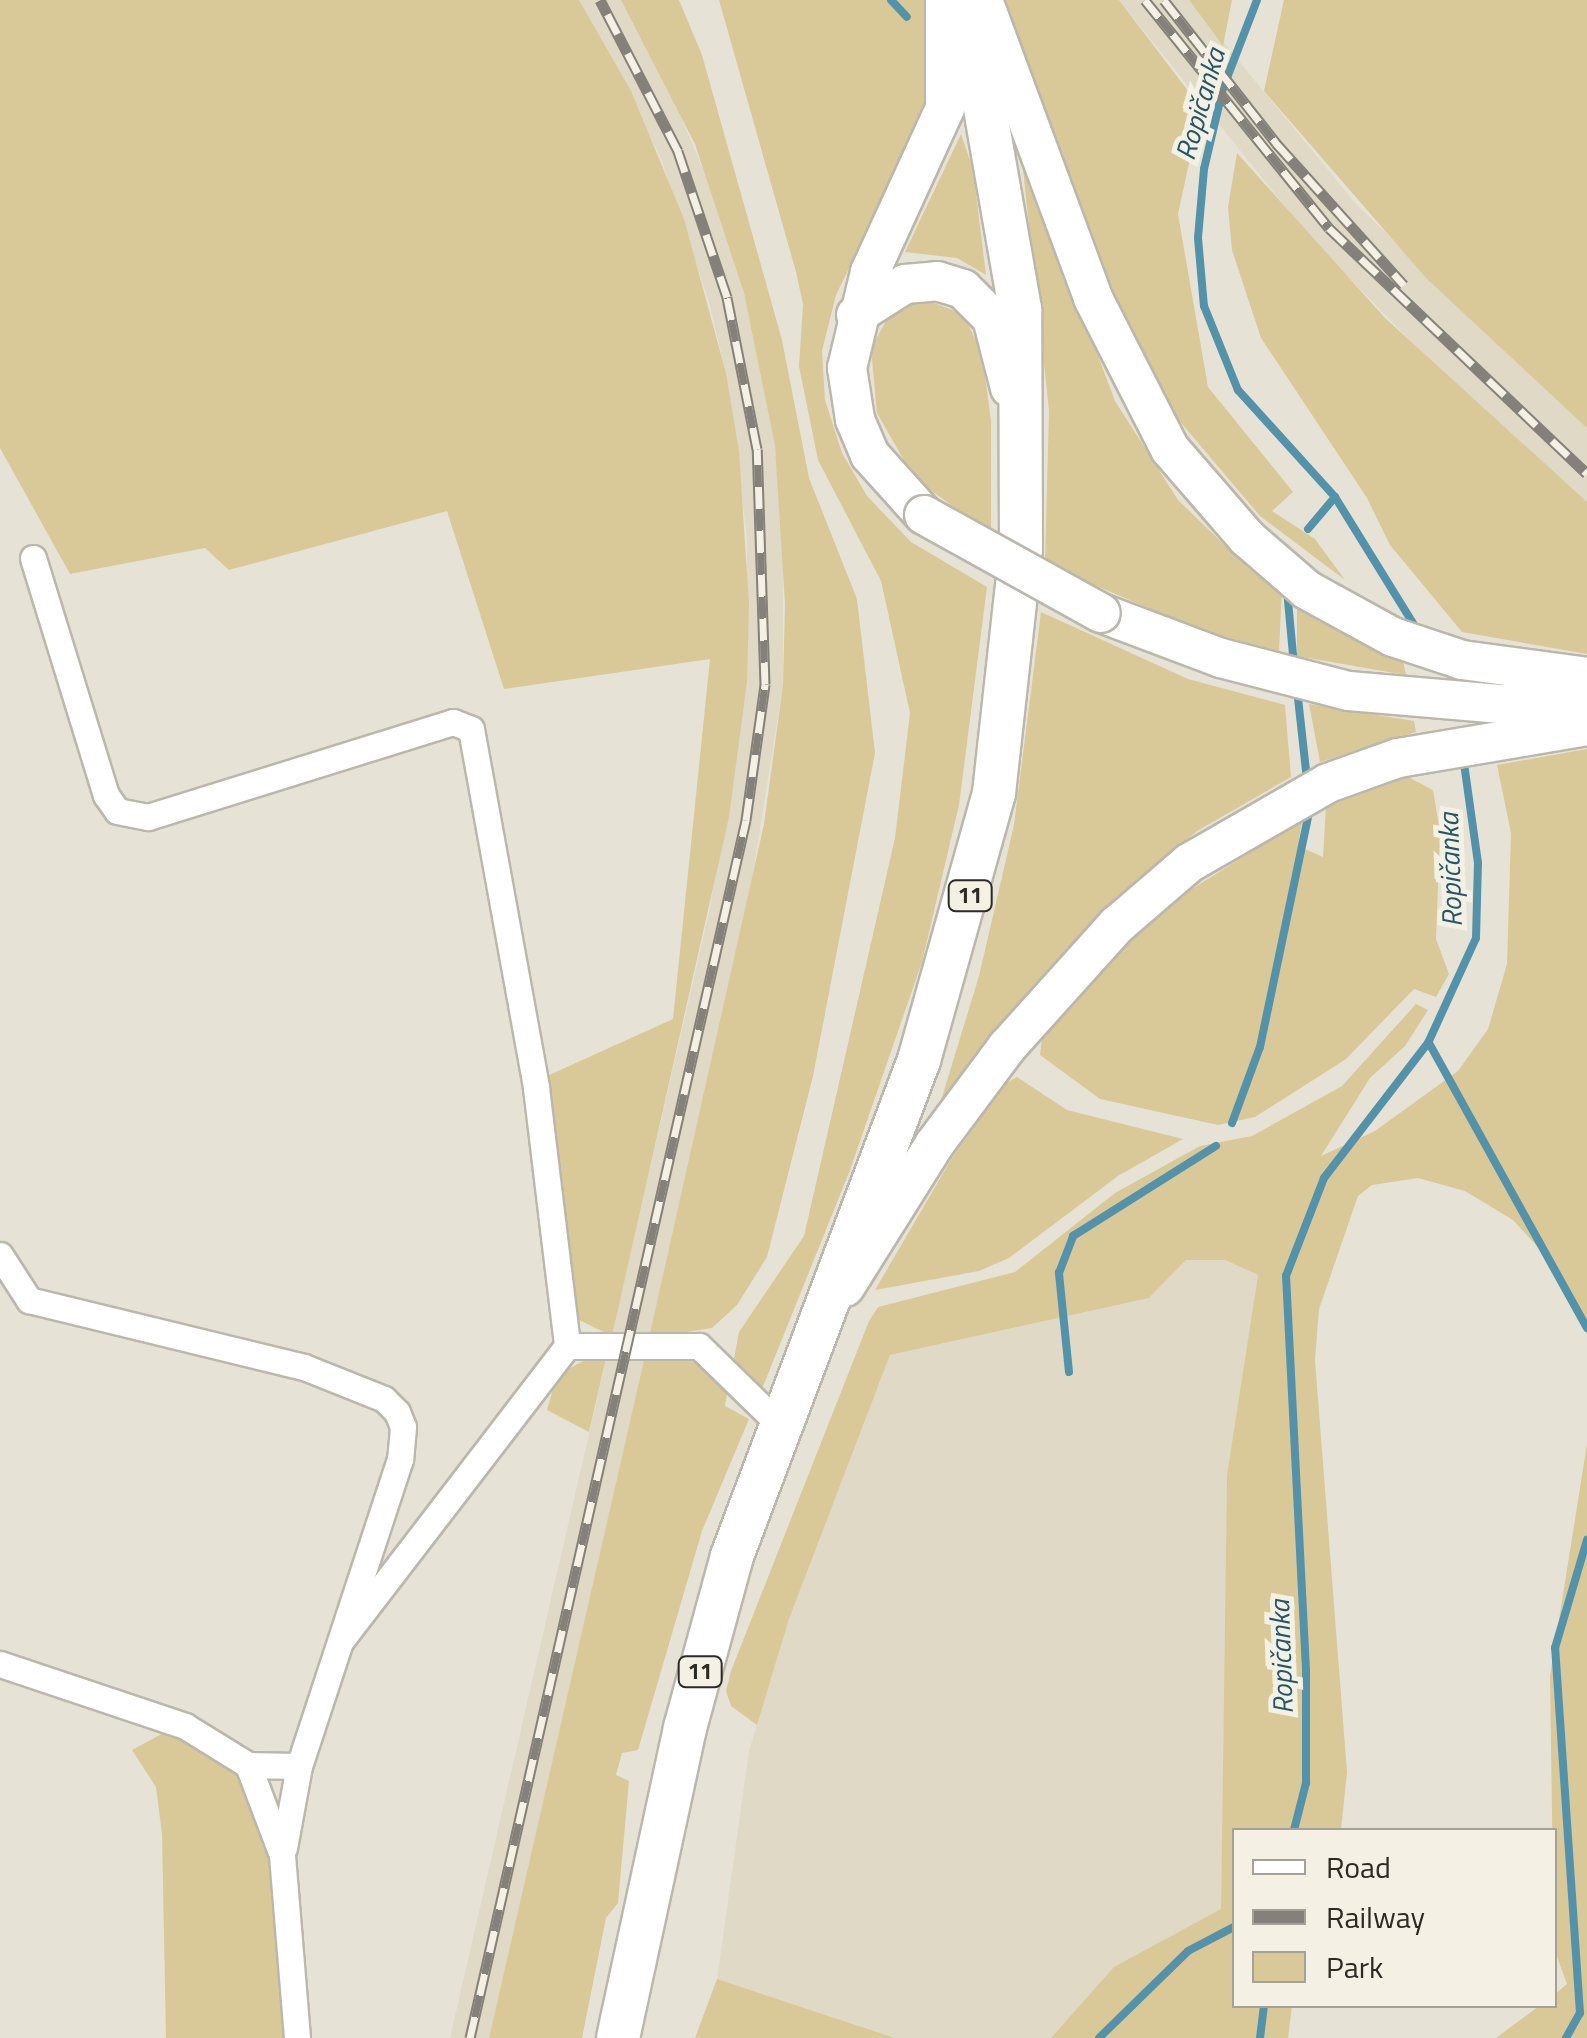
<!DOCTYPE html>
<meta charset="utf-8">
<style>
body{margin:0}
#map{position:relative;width:1587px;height:2038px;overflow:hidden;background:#e6e3d6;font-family:"Titillium Web",sans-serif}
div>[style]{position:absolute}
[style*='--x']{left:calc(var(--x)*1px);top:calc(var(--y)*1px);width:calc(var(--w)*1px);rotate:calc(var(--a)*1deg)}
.built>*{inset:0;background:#dfd9c5}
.green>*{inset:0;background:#d9c998}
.stream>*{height:8px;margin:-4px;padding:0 4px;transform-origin:4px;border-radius:4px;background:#5492aa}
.roads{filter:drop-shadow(2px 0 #bbb7ab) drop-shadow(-2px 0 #bbb7ab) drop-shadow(0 2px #bbb7ab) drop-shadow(0 -2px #bbb7ab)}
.street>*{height:25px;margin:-12.5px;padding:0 12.5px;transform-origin:12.5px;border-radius:12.5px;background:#fff}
.secondary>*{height:38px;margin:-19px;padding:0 19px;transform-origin:19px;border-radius:19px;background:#fff}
.primary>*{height:42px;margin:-21px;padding:0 21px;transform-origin:21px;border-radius:21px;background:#fff}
.rail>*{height:11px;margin-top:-5.5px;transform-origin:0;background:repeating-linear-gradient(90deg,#f4f0e3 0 22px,#838179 0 44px);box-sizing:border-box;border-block:2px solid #838179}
.bridges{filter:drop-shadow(2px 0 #bbb7ab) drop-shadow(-2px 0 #bbb7ab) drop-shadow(0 2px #bbb7ab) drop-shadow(0 -2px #bbb7ab)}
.secondary-bridge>*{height:38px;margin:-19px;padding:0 19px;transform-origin:19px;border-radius:19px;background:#fff}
span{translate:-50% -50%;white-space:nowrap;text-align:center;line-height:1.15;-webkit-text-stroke:10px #f4f0e3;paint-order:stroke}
.shield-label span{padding:2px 8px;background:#f4f0e3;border:2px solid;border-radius:8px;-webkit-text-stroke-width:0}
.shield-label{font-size:22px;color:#2b2a25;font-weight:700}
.water-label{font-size:28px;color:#235669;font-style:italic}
.legend{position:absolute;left:1232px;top:1828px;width:325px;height:180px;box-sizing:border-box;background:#f4f0e3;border:2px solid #a4a197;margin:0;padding:12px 18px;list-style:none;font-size:30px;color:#2b2a25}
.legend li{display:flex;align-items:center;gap:20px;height:50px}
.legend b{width:50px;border:2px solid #a4a197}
</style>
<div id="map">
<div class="built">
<div style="clip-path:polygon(579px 0,621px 0,663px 75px,719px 207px,744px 293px,775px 446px,783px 536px,783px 685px,746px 916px,489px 2038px,450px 2038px,710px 908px,747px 683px,747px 538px,726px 373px,709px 302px,661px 158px)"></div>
<div style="clip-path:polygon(1119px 0,1189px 0,1356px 204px,1587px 428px,1587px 502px,1444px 375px,1314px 242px)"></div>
<div style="clip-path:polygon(1186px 1260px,1225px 1260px,1258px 1275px,1227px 1476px,1221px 1909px,1115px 1967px,1051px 2038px,895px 2038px,717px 1979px,749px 1751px,789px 1619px,890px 1355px,1149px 1298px)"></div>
</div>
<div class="green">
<div style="clip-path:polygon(0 0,579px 0,631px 91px,684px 219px,726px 373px,739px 451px,749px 604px,747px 682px,729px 817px,612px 1336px,579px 1320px,574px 1304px,547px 1076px,673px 1019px,710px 659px,504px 689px,447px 511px,229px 570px,205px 548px,70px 574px,0 448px)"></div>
<div style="clip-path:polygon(621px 0,679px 0,702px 55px,782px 340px,809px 478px,857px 599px,875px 753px,813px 1076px,767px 1257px,737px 1305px,712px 1328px,649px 1338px,764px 824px,783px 685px,785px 604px,775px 446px,744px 293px,695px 144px)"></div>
<div style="clip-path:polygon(719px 0,927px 0,928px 107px,836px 295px,822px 351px,825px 400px,842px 453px,867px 496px,911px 542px,987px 587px,959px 805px,922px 962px,850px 1170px,760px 1394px,732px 1370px,739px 1332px,804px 1236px,895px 838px,910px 713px,881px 581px,818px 460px,799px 366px,803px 304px,796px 272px)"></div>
<div style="clip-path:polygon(1004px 0,1119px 0,1201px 108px,1178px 214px,1208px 387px,1293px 492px,1272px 511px,1315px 539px,1345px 580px,1260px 516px,1177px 418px,1165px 413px,1117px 320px)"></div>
<div style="clip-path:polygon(1189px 0,1232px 0,1223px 46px,1210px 28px)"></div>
<div style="clip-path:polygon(1284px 0,1587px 0,1587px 428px,1426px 278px,1264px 91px)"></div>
<div style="clip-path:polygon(961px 134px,973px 169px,986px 275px,957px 258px,905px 252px)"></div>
<div style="clip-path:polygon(1021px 151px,1115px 401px,1178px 500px,1242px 562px,1282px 589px,1279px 651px,1200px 630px,1045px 564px,1049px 410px)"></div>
<div style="clip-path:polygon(1237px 153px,1385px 318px,1587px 502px,1587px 654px,1462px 632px,1390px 545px,1367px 498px,1261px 338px,1232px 250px,1228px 207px)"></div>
<div style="clip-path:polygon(921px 298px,963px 314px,982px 353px,991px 421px,991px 534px,914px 478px,877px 413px,871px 348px,890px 314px)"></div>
<div style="clip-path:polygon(1297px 600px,1402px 657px,1406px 675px,1297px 656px)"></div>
<div style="clip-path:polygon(1041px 612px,1188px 679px,1285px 705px,1291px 777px,1197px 831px,1104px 909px,935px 1120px,979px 976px,1014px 825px)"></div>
<div style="clip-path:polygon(1309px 704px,1414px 721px,1416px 732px,1320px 762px)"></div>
<div style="clip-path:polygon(1587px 749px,1587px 1333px,1546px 1256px,1513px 1220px,1465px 1191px,1418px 1178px,1372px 1185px,1358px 1196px,1319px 1309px,1315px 1360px,1347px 1772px,1341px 1830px,1234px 1830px,1234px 2006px,1292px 2006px,1288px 2038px,1051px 2038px,1114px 1967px,1221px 1909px,1227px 1475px,1258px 1275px,1225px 1260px,1186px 1260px,1149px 1298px,890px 1355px,789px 1619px,757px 1725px,731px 1706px,726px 1691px,731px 1671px,869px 1321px,878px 1307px,1015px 1272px,1115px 1193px,1200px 1146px,1252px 1136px,1342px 1086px,1416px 1004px,1428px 1010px,1405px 1046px,1370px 1078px,1321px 1156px,1375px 1131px,1458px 1071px,1488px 1029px,1507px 964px,1511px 833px,1497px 765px)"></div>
<div style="clip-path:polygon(1408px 777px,1433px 790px,1440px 832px,1436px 939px,1449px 974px,1436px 997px,1414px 989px,1346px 1059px,1255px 1117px,1218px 1125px,1100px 1099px,1040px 1055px,1043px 1030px,1160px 909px,1302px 820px,1298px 846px,1323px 857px,1326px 807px)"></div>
<div style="clip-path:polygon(1017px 1077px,1067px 1110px,1183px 1139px,1118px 1176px,1009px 1258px,979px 1271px,875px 1290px,952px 1158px,1006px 1083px)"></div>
<div style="clip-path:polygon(678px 1355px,705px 1367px,727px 1394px,725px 1406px,749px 1419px,702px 1531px,638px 1750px,622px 1753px,616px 1775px,629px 1781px,618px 1903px,606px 1918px,582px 2038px,489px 2038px,645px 1356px)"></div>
<div style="clip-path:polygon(591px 1357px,606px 1358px,589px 1432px,547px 1410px,557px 1375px)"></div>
<div style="clip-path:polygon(1587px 1444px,1587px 2038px,1496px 2038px,1539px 2006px,1554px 2006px,1555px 1994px,1567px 1984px,1554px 1949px,1550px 1676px)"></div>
<div style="clip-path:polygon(169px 1730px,220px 1755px,247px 1780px,267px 1828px,289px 2038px,166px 2038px,162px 1834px,156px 1787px,132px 1750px)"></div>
<div style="clip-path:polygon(717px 1979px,895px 2038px,695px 2038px)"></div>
</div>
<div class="stream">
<div style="--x:891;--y:0;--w:23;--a:47"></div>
<div style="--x:1257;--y:0;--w:94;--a:111.1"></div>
<div style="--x:1223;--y:88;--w:83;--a:103.2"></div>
<div style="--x:1204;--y:169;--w:69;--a:95"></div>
<div style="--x:1198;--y:238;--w:68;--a:85"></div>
<div style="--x:1204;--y:306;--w:91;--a:68"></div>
<div style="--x:1238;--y:390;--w:144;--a:47.8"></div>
<div style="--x:1335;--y:497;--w:156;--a:58.3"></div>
<div style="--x:1308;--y:529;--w:42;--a:-49.8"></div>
<div style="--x:1287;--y:590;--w:75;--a:84.7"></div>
<div style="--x:1297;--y:689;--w:91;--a:83.7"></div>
<div style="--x:1429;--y:1043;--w:326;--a:61"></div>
<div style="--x:1232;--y:1123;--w:81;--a:-69.8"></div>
<div style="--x:1260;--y:1047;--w:244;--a:-78.2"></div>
<div style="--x:1069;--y:1372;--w:100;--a:-95.8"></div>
<div style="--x:1059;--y:1273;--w:40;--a:-69"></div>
<div style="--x:1073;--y:1236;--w:169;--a:-32.2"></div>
<div style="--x:1294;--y:1830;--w:49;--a:-75.7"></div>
<div style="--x:1306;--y:1783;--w:113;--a:-90"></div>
<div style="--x:1306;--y:1670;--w:395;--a:-92.9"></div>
<div style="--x:1286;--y:1276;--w:105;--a:-68.8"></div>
<div style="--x:1324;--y:1178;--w:170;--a:-52.4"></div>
<div style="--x:1428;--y:1043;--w:115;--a:-65.4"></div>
<div style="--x:1476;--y:938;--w:75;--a:-88.5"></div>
<div style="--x:1478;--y:863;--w:108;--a:-98"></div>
<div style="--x:1099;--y:2038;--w:124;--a:-44.3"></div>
<div style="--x:1188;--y:1951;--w:52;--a:-27.6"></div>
<div style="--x:1260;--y:2038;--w:32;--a:-83"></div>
<div style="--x:1566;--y:2038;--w:29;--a:-61"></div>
<div style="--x:1580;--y:2013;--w:366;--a:-93.9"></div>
<div style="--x:1555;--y:1648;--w:113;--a:-73.5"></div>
</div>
<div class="roads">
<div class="street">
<div style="--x:33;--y:558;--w:248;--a:72.9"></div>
<div style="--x:106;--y:795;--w:19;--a:55"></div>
<div style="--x:117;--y:811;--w:32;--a:11"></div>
<div style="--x:148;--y:817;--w:319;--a:-17.3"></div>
<div style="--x:453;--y:722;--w:19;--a:21"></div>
<div style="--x:471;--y:729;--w:365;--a:79.7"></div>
<div style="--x:536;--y:1088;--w:260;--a:83.1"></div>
<div style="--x:567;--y:1346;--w:371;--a:127.5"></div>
<div style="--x:0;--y:1255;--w:54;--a:57.2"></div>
<div style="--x:29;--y:1300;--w:283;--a:13.7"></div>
<div style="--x:304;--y:1367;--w:86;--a:21.8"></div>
<div style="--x:384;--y:1399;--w:18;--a:45"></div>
<div style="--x:397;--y:1412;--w:16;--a:68"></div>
<div style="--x:403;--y:1427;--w:32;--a:95"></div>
<div style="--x:400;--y:1459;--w:323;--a:108.2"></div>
<div style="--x:567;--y:1346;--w:132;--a:0"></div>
<div style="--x:699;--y:1346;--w:115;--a:44.3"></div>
<div style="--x:0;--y:1664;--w:195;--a:18.5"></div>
<div style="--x:185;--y:1726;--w:74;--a:31.8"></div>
<div style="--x:248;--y:1765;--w:96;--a:69.3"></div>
<div style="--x:282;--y:1855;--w:184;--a:85.3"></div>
<div style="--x:248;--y:1765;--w:51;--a:1.1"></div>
<div style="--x:299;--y:1766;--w:83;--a:100.4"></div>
</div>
<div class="secondary">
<div style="--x:983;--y:0;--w:318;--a:69.7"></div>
<div style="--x:1093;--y:298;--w:169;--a:63"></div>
<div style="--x:1170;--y:449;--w:118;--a:49.1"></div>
<div style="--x:1247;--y:538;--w:79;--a:40.9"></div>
<div style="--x:1307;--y:590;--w:98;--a:28.7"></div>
<div style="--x:1393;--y:637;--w:73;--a:18.4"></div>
<div style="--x:1462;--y:660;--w:126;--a:7.7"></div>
<div style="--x:856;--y:315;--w:58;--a:-32.3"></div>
<div style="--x:905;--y:284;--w:32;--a:-5"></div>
<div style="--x:937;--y:281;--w:27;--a:17"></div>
<div style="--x:963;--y:289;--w:41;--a:45"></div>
<div style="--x:992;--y:318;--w:72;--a:75.6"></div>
<div style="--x:924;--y:515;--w:81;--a:-132"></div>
<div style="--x:870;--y:455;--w:39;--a:-113"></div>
<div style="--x:855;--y:419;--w:52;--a:-98.9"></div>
<div style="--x:847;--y:368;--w:99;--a:-76.5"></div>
<div style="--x:870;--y:272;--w:180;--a:-65.4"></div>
<div style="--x:945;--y:108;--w:108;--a:-90"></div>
<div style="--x:1101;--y:613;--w:128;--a:20.6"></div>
<div style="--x:1221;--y:658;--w:132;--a:14.5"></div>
<div style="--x:1349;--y:691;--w:153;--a:4.9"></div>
<div style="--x:1501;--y:704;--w:86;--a:-2"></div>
<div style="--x:845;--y:1287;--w:168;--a:-57.9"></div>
<div style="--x:934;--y:1145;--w:122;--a:-53.3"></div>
<div style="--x:1007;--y:1047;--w:164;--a:-48"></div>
<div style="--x:1117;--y:925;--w:95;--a:-40.7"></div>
<div style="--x:1189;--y:863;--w:160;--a:-29.9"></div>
<div style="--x:1328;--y:783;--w:74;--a:-19.7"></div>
<div style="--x:1398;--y:758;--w:192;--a:-9.6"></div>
</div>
<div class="primary">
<div style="--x:618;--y:2038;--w:317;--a:-77.8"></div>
<div style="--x:685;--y:1728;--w:178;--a:-74.7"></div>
<div style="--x:732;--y:1556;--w:530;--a:-69.34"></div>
<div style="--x:919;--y:1060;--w:277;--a:-74.3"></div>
<div style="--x:994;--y:793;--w:245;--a:-83.7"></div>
<div style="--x:1021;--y:549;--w:240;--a:-90.2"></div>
<div style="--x:1020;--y:309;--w:314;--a:-99.9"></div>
</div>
</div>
<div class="rail">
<div style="--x:1145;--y:0;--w:293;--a:51.1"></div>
<div style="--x:1329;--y:228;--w:356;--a:43.6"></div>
<div style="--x:1164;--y:0;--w:182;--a:51.9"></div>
<div style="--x:1276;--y:143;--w:191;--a:48"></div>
<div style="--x:470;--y:2038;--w:1249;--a:-77.23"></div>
<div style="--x:746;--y:820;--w:137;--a:-82"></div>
<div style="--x:765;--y:684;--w:235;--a:-91.9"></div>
<div style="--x:757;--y:449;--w:155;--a:-101.2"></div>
<div style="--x:727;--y:297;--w:154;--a:-108.6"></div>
<div style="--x:678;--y:151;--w:170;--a:-117.3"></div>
</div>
<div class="bridges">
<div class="secondary-bridge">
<div style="--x:924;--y:515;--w:202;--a:29"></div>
</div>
</div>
<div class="shield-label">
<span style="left:970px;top:896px">11</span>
<span style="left:700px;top:1672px">11</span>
</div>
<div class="water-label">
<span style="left:1200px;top:104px;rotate:-74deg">Ropičanka</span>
<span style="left:1450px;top:870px;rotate:-92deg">Ropičanka</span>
<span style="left:1281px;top:1657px;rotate:-92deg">Ropičanka</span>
</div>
<ul class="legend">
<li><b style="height:12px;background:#fff"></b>Road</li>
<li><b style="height:12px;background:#838179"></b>Railway</li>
<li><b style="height:28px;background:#d9c998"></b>Park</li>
</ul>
</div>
